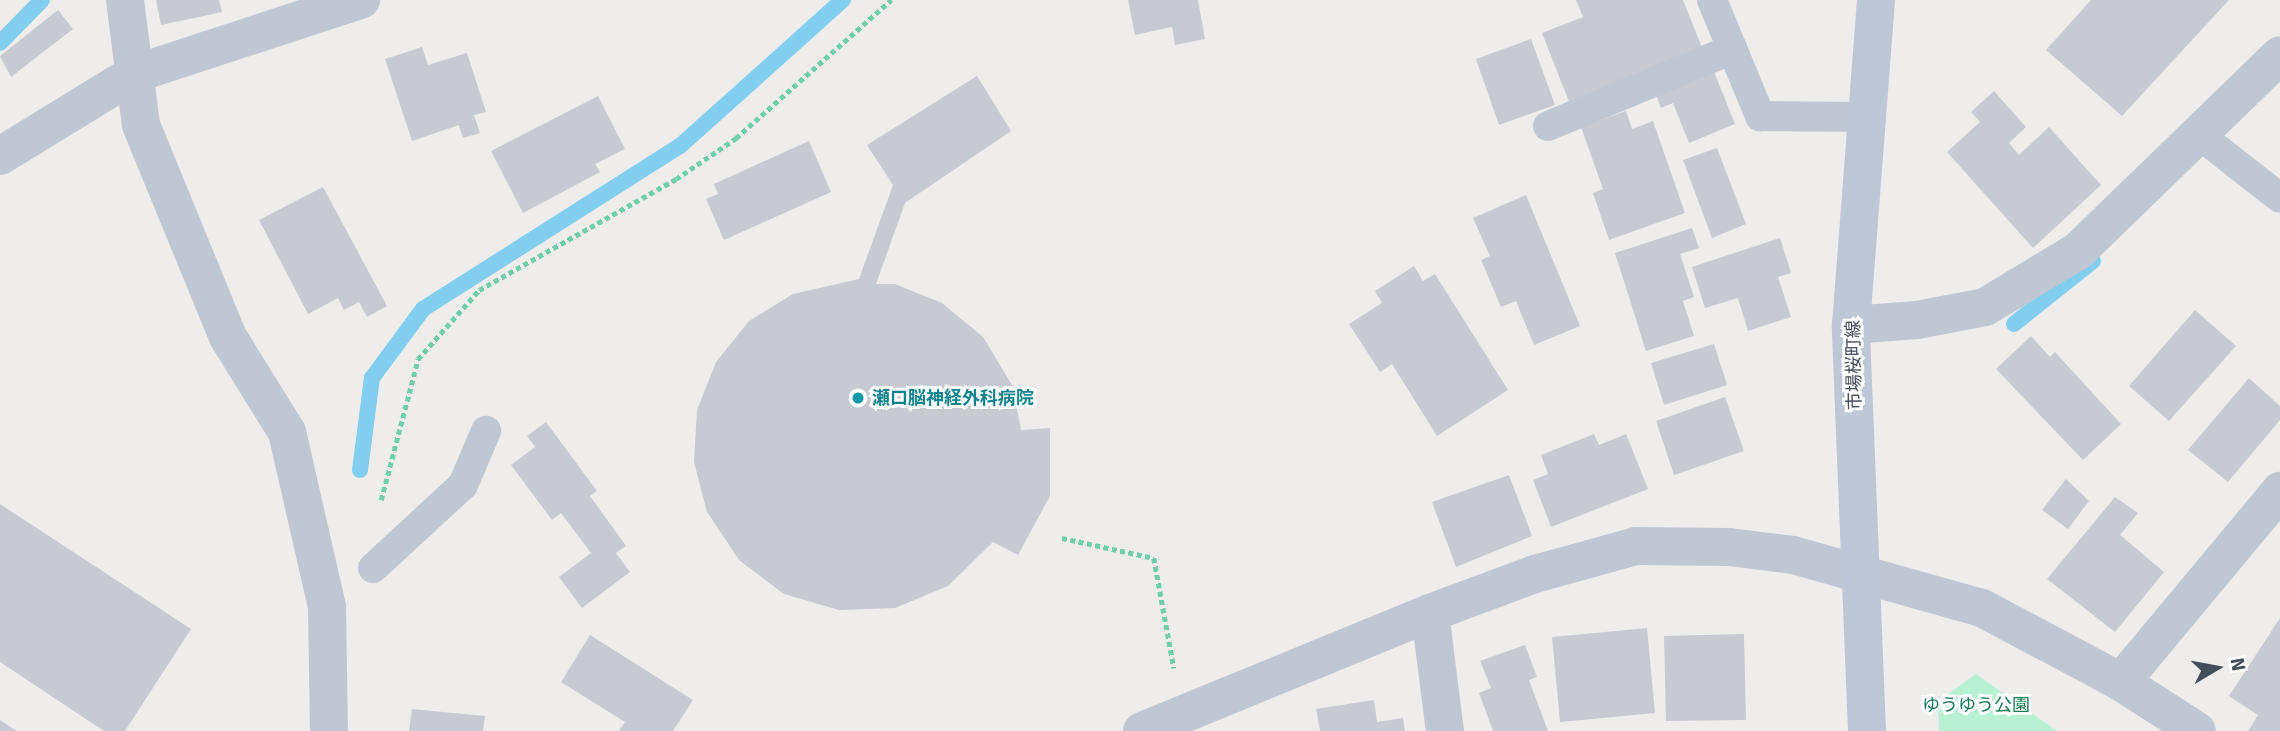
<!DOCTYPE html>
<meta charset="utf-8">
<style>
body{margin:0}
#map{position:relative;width:2280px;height:731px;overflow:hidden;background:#efecec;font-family:Signika,"Noto Sans JP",sans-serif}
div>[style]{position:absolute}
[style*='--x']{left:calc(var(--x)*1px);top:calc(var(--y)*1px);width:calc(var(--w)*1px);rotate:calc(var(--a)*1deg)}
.green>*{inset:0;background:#b7f0d2}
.stream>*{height:16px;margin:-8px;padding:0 8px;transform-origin:8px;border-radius:8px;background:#82ceef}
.building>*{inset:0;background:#c8cad2}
.path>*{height:4.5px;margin-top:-2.25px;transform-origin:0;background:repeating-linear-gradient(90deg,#6ecfa8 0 5px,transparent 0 8.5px)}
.lane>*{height:30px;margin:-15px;padding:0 15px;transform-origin:15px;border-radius:15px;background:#bfc7d2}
.street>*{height:38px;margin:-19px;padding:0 19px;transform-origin:19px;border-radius:19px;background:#bfc7d2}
.secondary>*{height:38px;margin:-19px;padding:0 19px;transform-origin:19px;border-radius:19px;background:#bdc7d6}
.dots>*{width:19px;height:19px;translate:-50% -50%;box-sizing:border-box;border:4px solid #fff;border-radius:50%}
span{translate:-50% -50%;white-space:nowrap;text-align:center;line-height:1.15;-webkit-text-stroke:6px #fff;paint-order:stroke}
.street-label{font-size:18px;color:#444d5a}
.culture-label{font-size:18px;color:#0d838f;font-weight:700}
.left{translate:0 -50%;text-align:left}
.park-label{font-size:18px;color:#137d52}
.north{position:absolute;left:2182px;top:633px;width:70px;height:70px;-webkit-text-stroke:5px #fff;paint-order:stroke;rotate:80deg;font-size:19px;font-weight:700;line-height:28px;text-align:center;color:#444d5a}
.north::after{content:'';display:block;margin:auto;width:24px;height:32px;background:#444d5a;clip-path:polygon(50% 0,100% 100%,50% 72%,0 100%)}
</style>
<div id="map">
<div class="green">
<div style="clip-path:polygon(1976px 674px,2057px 731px,1939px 731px,1938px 701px)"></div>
</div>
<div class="stream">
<div style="--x:0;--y:43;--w:60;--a:-45.7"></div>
<div style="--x:2014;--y:324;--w:101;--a:-38.6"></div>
<div style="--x:360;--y:470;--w:93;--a:-82.6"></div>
<div style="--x:372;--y:378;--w:86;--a:-53.5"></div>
<div style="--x:423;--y:309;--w:304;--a:-32.4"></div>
<div style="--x:680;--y:146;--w:219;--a:-41.9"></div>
</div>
<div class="building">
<div style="clip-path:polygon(156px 0,219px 0,222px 12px,161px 25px)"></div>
<div style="clip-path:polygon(1128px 0,1198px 0,1205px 39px,1175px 45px,1172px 27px,1135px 35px)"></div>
<div style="clip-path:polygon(1576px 0,1683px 0,1703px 50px,1570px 104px,1542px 33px,1583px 17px)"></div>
<div style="clip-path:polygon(2091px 0,2229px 0,2122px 116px,2046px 50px)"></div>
<div style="clip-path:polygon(58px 10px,73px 29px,11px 77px,0 56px)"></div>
<div style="clip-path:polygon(1531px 39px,1555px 105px,1499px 125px,1476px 59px)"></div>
<div style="clip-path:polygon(422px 47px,428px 65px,467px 53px,486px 112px,474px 115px,480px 133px,463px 138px,459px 125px,412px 141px,385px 59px)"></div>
<div style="clip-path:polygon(1713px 69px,1735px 124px,1689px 143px,1673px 103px,1661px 108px,1655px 92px)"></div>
<div style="clip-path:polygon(977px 76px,1011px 131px,905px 203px,876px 284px,895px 284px,942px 303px,983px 337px,1012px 385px,1021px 430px,1050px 428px,1050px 496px,1018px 555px,993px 542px,948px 586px,895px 608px,839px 610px,784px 594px,739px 560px,707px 512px,694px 462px,697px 410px,716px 362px,749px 321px,793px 294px,859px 279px,893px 185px,867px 145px)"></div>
<div style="clip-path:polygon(1994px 91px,2026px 127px,2009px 143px,2019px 155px,2049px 127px,2101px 185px,2033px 248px,1947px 152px,1980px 122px,1971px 112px)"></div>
<div style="clip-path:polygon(598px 96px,625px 149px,595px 164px,600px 172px,523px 213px,491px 151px)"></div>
<div style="clip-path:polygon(1626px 111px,1632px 129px,1653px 121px,1685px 213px,1609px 240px,1593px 193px,1603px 189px,1581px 127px)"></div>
<div style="clip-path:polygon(809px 141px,831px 192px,724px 240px,706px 199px,718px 194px,714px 184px)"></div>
<div style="clip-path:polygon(1717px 148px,1746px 224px,1712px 238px,1683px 160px)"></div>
<div style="clip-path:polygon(323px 187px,387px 306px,367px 317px,359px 302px,344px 310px,338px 298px,308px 314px,259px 220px)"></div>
<div style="clip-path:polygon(1526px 195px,1580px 326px,1534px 345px,1516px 301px,1501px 307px,1481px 260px,1490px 256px,1473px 218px)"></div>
<div style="clip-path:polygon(1692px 228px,1699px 248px,1680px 254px,1694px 297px,1683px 301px,1694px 336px,1646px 351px,1615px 253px)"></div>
<div style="clip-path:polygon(1780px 238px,1791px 273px,1778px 277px,1791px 317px,1748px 331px,1738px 298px,1705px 308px,1692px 267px)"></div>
<div style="clip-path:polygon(1414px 266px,1423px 281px,1435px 274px,1508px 390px,1437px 436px,1392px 364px,1380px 372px,1349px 324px,1382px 303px,1375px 291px)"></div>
<div style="clip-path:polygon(2195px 310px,2236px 346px,2169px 421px,2129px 386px)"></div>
<div style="clip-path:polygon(2031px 336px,2050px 357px,2055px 352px,2121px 424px,2083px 460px,1996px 369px)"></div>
<div style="clip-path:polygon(1714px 344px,1727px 385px,1664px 405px,1651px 363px)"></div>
<div style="clip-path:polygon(2249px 378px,2280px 406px,2280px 420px,2228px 482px,2188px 450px)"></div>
<div style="clip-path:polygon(1725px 397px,1744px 451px,1674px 475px,1656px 421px)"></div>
<div style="clip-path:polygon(546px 422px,597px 491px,590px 496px,626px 546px,616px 553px,630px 572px,582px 608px,559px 577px,591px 553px,561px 513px,552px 520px,511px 465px,535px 447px,527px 436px)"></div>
<div style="clip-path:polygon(1594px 434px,1599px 445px,1626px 434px,1648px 489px,1551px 527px,1533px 480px,1548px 474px,1541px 455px)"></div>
<div style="clip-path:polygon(1509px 475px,1532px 536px,1456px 567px,1432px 502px)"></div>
<div style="clip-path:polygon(2066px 479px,2089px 501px,2068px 529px,2042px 510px)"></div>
<div style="clip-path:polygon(2115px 497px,2138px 513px,2120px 535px,2164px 572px,2115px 632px,2047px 579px)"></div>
<div style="clip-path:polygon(0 504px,191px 629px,125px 731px,104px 731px,0 662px)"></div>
<div style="clip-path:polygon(2280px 618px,2280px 731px,2248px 731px,2258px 715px,2229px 696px)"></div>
<div style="clip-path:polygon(1647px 628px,1655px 713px,1560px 722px,1552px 637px)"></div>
<div style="clip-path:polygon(1744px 634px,1746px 720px,1666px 721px,1664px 636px)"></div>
<div style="clip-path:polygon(590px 635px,693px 700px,673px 731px,619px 731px,625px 722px,561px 682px)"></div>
<div style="clip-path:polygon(1525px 645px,1537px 677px,1529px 680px,1548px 731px,1493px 731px,1479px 693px,1491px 688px,1480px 661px)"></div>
<div style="clip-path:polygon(1374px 700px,1377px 722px,1403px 718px,1405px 731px,1320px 731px,1316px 709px)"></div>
<div style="clip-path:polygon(412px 709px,485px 716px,483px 731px,409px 731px)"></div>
<div style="clip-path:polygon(0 720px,17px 731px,0 731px)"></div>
</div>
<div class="path">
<div style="--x:381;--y:500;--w:146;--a:-75.3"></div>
<div style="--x:418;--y:359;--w:92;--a:-48.5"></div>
<div style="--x:479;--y:290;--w:226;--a:-29.4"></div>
<div style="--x:676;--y:179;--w:73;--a:-34.3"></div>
<div style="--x:736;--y:138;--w:208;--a:-41.7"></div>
<div style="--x:1062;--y:538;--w:94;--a:12.3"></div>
<div style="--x:1154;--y:558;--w:112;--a:79.7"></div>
</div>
<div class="lane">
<div style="--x:1712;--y:0;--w:126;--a:67.5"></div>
<div style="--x:1760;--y:116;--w:104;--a:0.6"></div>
<div style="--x:1548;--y:126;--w:200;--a:-22.6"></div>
<div style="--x:2197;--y:133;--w:105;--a:38.1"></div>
<div style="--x:373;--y:568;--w:122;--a:-42.7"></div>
<div style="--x:463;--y:485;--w:59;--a:-66.9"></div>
</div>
<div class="street">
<div style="--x:125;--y:0;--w:126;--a:82.7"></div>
<div style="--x:141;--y:125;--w:229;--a:67.7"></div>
<div style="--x:228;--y:337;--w:112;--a:58.2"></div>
<div style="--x:287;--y:432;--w:180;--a:77.1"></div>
<div style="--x:327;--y:607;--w:124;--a:89.1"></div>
<div style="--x:0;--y:156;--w:157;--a:-31.5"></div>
<div style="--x:134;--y:74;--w:239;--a:-18.1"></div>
<div style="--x:1851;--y:325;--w:66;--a:-4.3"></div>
<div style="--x:1917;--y:320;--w:69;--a:-10.8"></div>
<div style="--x:1985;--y:307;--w:109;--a:-31.1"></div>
<div style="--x:2078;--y:251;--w:281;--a:-44.1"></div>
<div style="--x:1430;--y:613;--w:119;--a:82.8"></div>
<div style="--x:2121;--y:682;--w:249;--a:-50.2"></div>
<div style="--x:1142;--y:731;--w:311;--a:-22.3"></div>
<div style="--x:1430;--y:613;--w:112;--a:-20.4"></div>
<div style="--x:1535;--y:574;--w:105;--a:-15.5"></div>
<div style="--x:1636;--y:546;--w:93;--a:0.6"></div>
<div style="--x:1729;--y:547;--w:64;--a:7.1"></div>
<div style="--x:1793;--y:555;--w:196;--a:15.7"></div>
<div style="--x:1982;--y:608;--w:157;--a:28"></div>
<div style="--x:2121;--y:682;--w:90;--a:32.8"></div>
</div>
<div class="secondary">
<div style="--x:1867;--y:731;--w:406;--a:-92.3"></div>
<div style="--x:1851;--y:325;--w:326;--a:-85.6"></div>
</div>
<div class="dots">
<div style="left:858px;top:398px;background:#0f9aa8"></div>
</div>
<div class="street-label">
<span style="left:1854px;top:365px;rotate:-91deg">市場桜町線</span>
</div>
<div class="culture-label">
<span class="left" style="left:872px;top:398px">瀬口脳神経外科病院</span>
</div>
<div class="park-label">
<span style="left:1976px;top:705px">ゆうゆう公園</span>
</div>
<div class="north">N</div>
</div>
